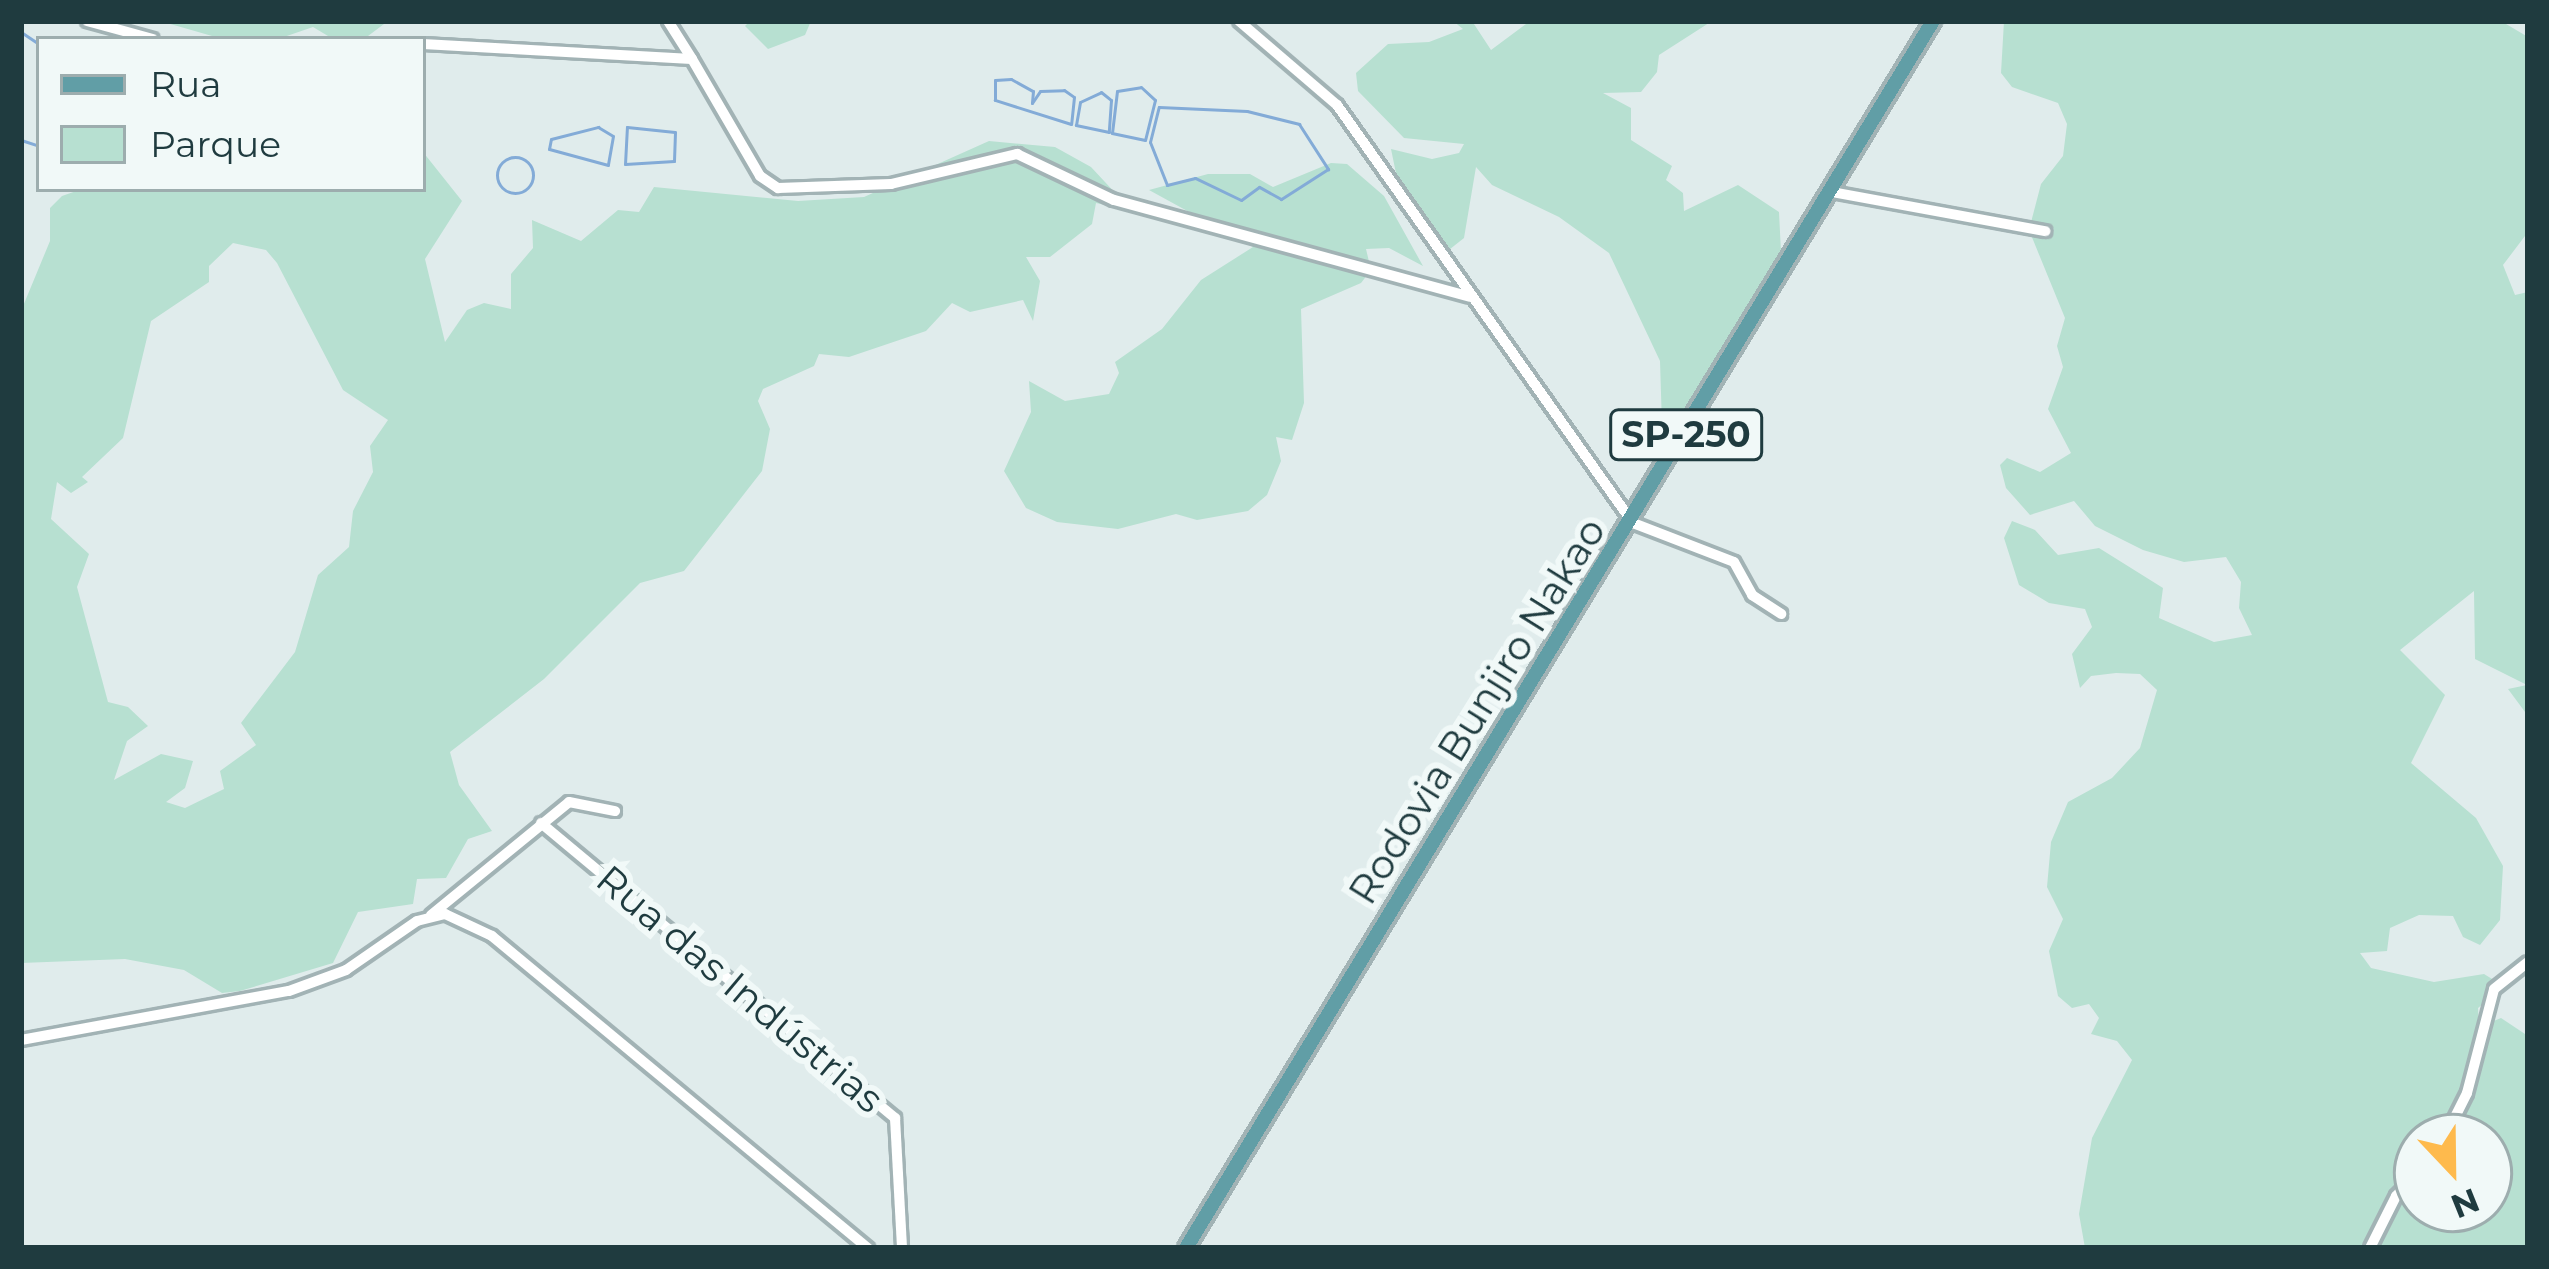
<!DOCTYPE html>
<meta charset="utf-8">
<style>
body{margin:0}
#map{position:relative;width:2549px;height:1269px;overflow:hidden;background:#e0ecec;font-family:Montserrat,sans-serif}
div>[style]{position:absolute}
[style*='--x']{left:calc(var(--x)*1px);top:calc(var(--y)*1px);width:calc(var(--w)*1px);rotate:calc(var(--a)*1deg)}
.green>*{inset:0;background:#b7e0d1}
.stream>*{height:3px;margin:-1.5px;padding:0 1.5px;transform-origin:1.5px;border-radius:1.5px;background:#83abd7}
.stream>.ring{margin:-1.5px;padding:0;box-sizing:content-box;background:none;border:3px solid #83abd7;border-radius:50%}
.roads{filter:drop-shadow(3px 0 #a2b3b5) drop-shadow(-3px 0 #a2b3b5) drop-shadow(0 3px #a2b3b5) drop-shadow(0 -3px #a2b3b5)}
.minor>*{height:10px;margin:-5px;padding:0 5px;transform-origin:5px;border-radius:5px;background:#fff}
.major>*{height:14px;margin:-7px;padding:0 7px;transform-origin:7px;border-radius:7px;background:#619ea6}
span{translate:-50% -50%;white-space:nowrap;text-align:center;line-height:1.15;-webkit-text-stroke:12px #f1f9f8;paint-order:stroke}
.shield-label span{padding:3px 9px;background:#f1f9f8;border:3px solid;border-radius:9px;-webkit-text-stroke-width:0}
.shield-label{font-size:36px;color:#1f3b3f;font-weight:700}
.street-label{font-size:39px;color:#1f3b3f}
.frame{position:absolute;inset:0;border:24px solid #1f3b3f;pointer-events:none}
.legend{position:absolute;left:36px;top:36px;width:390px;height:156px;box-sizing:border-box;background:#f1f9f8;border:3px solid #9dadae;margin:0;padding:15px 21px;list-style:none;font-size:36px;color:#1f3b3f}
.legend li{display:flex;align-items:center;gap:24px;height:60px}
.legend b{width:60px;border:3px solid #9dadae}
.north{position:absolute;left:2393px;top:1113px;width:120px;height:120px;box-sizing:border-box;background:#f1f9f8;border:3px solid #9dadae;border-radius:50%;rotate:158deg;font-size:33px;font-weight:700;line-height:48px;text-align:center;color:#1f3b3f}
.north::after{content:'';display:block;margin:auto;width:42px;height:54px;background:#feba4d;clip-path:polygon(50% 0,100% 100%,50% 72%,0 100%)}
</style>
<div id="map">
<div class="green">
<div style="clip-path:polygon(160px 21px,388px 21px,364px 39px,333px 39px,313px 27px,281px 38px,219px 38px)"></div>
<div style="clip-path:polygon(750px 21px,811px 21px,805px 35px,768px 49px,745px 26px)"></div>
<div style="clip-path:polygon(1453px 21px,1472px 21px,1491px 50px,1530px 21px,1712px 21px,1659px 55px,1657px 72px,1641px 92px,1603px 93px,1631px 108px,1631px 140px,1672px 166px,1666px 180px,1683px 193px,1684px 211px,1738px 185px,1779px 212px,1781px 252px,1750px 319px,1676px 426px,1662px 426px,1660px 361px,1609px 253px,1559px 217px,1492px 185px,1476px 167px,1464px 238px,1440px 257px,1398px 183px,1391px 149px,1432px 159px,1459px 153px,1464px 144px,1404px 138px,1358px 91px,1356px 73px,1388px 44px,1429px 42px,1463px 29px)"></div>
<div style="clip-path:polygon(evenodd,2004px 21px,2501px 21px,2528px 37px,2528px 232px,2503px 265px,2515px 295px,2528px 292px,2528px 716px,2508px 689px,2527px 685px,2475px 659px,2474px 591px,2400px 650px,2445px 695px,2411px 763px,2476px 818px,2503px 866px,2500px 920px,2480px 945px,2463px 937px,2453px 916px,2419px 915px,2390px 928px,2387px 951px,2360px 953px,2371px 968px,2434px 982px,2484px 974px,2497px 982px,2496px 993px,2478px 1008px,2479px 1027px,2501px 1018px,2528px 1036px,2528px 1248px,2085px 1248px,2079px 1214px,2092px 1138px,2132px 1060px,2117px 1041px,2091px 1034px,2099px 1018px,2089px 1004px,2072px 1008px,2058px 996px,2049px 951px,2063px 919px,2047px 887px,2051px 842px,2068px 802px,2112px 778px,2140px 748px,2157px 690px,2140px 674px,2116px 673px,2091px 676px,2080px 688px,2072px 654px,2092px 627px,2085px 609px,2049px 603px,2019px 585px,2004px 538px,2012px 521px,2035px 530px,2058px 555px,2099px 548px,2163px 588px,2159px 618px,2214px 642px,2252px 635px,2239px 608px,2241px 582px,2226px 557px,2184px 562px,2143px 550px,2095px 526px,2074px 501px,2030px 515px,2006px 488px,2000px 465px,2007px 458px,2040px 472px,2071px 453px,2048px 409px,2063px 367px,2057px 346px,2065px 318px,2029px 230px,2041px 184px,2063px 156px,2067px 124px,2058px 103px,2012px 87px,2001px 73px,2004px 21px,2417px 1137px,2489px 1137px,2489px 1209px,2417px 1209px,2417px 1137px)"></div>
<div style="clip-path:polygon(evenodd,989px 141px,1055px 147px,1091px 167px,1132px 211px,1096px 203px,1092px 224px,1050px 257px,1026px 257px,1040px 281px,1033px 321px,1023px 300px,970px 312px,952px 303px,926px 331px,849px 357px,819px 354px,814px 366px,763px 389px,758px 401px,770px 429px,762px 471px,684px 571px,640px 583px,544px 679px,450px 752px,459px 785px,492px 831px,468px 839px,446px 878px,417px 879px,413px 904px,358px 912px,333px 963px,240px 991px,222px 993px,184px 970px,125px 959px,21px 963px,21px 311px,50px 241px,50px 208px,62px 196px,82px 189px,423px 189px,423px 152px,462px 201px,425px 259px,445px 342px,467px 310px,484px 303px,511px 309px,511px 274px,533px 248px,532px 220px,581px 241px,618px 210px,639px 212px,654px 187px,798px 201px,864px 197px,989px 141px,233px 243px,266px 250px,277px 263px,343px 390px,388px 420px,370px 446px,373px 472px,353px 511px,349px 547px,318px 575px,295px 652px,241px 723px,256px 745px,220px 771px,224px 789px,185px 808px,166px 802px,185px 788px,193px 761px,161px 754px,114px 780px,127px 741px,148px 726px,128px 707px,108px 702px,77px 587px,89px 554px,51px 519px,57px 482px,71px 493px,88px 482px,82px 477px,123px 438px,151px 321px,209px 282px,209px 266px,233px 243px)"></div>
<div style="clip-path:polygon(1331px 163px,1347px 164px,1384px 196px,1423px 266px,1389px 248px,1366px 249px,1371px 270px,1361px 283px,1301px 309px,1304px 403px,1292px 440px,1276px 437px,1281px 461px,1267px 495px,1248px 511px,1197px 520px,1176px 514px,1118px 529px,1057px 522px,1026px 508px,1004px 471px,1031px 412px,1029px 381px,1065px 401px,1109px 394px,1119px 373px,1115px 362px,1162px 329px,1201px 280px,1253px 247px,1149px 190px,1208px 174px,1250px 174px,1273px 187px)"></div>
</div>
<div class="stream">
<div style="--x:21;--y:32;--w:22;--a:34"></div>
<div style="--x:1011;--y:79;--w:25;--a:29"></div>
<div style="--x:1033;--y:91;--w:12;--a:95"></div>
<div style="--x:1032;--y:103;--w:14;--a:-56"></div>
<div style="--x:1040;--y:91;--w:24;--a:-2"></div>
<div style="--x:1064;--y:90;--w:12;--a:35"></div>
<div style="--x:1074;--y:97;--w:27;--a:96"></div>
<div style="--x:1071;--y:124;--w:80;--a:-162.5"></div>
<div style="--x:995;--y:100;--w:20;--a:-90"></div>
<div style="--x:995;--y:80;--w:16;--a:-4"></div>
<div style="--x:1141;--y:87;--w:19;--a:43"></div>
<div style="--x:1155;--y:100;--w:41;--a:104"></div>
<div style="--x:1145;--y:140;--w:34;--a:-168"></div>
<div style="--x:1112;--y:133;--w:42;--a:-83.2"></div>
<div style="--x:1117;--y:91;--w:24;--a:-9"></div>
<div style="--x:1101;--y:92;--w:13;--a:39"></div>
<div style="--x:1111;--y:100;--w:32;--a:94"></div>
<div style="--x:1109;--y:132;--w:34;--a:-168"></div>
<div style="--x:1076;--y:125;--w:23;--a:-80"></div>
<div style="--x:1080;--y:102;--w:23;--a:-25"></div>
<div style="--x:1159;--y:107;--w:88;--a:2.6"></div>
<div style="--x:1247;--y:111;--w:54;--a:14"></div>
<div style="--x:1299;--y:124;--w:54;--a:57.2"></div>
<div style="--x:1328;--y:169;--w:56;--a:147.4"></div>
<div style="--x:1281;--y:199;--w:25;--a:-151"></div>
<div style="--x:1259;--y:187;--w:22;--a:144"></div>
<div style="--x:1241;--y:200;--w:51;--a:-154.4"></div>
<div style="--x:1195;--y:178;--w:29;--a:166"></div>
<div style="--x:1167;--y:185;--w:46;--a:-111.6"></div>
<div style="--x:1150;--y:142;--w:36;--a:-76"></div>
<div style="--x:598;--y:127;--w:17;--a:31"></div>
<div style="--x:613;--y:136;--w:29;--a:100"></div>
<div style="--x:608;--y:165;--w:61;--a:-164.8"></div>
<div style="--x:549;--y:149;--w:10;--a:-79"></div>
<div style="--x:551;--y:139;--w:49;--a:-14.3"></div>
<div style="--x:627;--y:127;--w:48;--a:5.9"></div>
<div style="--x:675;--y:132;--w:29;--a:92"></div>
<div style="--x:674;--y:161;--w:49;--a:176.5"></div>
<div style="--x:625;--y:164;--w:37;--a:-87"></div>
<div style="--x:21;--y:140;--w:19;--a:18"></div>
<div class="ring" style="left:497px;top:157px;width:33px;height:33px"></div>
</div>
<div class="roads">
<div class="minor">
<div style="--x:87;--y:21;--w:68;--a:15.3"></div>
<div style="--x:668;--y:21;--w:45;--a:57.7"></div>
<div style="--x:1239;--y:21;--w:129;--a:40.6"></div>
<div style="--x:1337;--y:105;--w:512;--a:54.7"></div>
<div style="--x:1633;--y:523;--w:108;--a:21.1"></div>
<div style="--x:1734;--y:562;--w:38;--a:61"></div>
<div style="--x:1752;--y:595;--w:35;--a:33"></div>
<div style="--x:423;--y:44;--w:269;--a:3.2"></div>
<div style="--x:692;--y:59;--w:135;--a:59.8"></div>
<div style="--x:760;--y:176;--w:22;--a:34"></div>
<div style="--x:778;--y:188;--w:113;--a:-2"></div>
<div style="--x:891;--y:184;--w:130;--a:-13.4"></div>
<div style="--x:1017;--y:154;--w:107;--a:25.4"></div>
<div style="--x:1114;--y:200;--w:369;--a:15.2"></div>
<div style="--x:1832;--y:192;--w:217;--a:10.4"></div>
<div style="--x:541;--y:823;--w:461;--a:39.8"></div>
<div style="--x:895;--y:1118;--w:130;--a:86.9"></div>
<div style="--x:431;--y:915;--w:178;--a:-39.3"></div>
<div style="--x:569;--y:802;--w:47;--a:11.1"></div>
<div style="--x:21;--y:1040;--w:272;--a:-10.4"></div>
<div style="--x:289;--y:991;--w:61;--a:-20.2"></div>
<div style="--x:346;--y:970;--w:86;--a:-34.6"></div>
<div style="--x:417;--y:921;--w:29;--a:-14"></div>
<div style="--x:445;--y:914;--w:52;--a:25.1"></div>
<div style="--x:492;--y:936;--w:489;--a:39.7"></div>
<div style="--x:2445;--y:1137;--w:49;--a:-63.4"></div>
<div style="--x:2467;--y:1093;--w:107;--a:-75.4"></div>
<div style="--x:2494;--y:989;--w:43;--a:-38.5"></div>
<div style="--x:2370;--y:1248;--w:58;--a:-63.4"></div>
<div style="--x:2396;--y:1196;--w:30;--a:-45"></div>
</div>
<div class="major">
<div style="--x:1186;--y:1248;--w:1437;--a:-58.67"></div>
</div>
</div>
<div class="shield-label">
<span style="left:1686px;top:435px">SP-250</span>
</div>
<div class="street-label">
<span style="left:1477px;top:711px;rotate:-58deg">Rodovia Bunjiro Nakao</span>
<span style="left:740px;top:989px;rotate:40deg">Rua das Indústrias</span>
</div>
<div class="frame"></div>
<ul class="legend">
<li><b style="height:15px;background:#619ea6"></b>Rua</li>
<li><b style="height:33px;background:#b7e0d1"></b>Parque</li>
</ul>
<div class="north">N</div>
</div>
